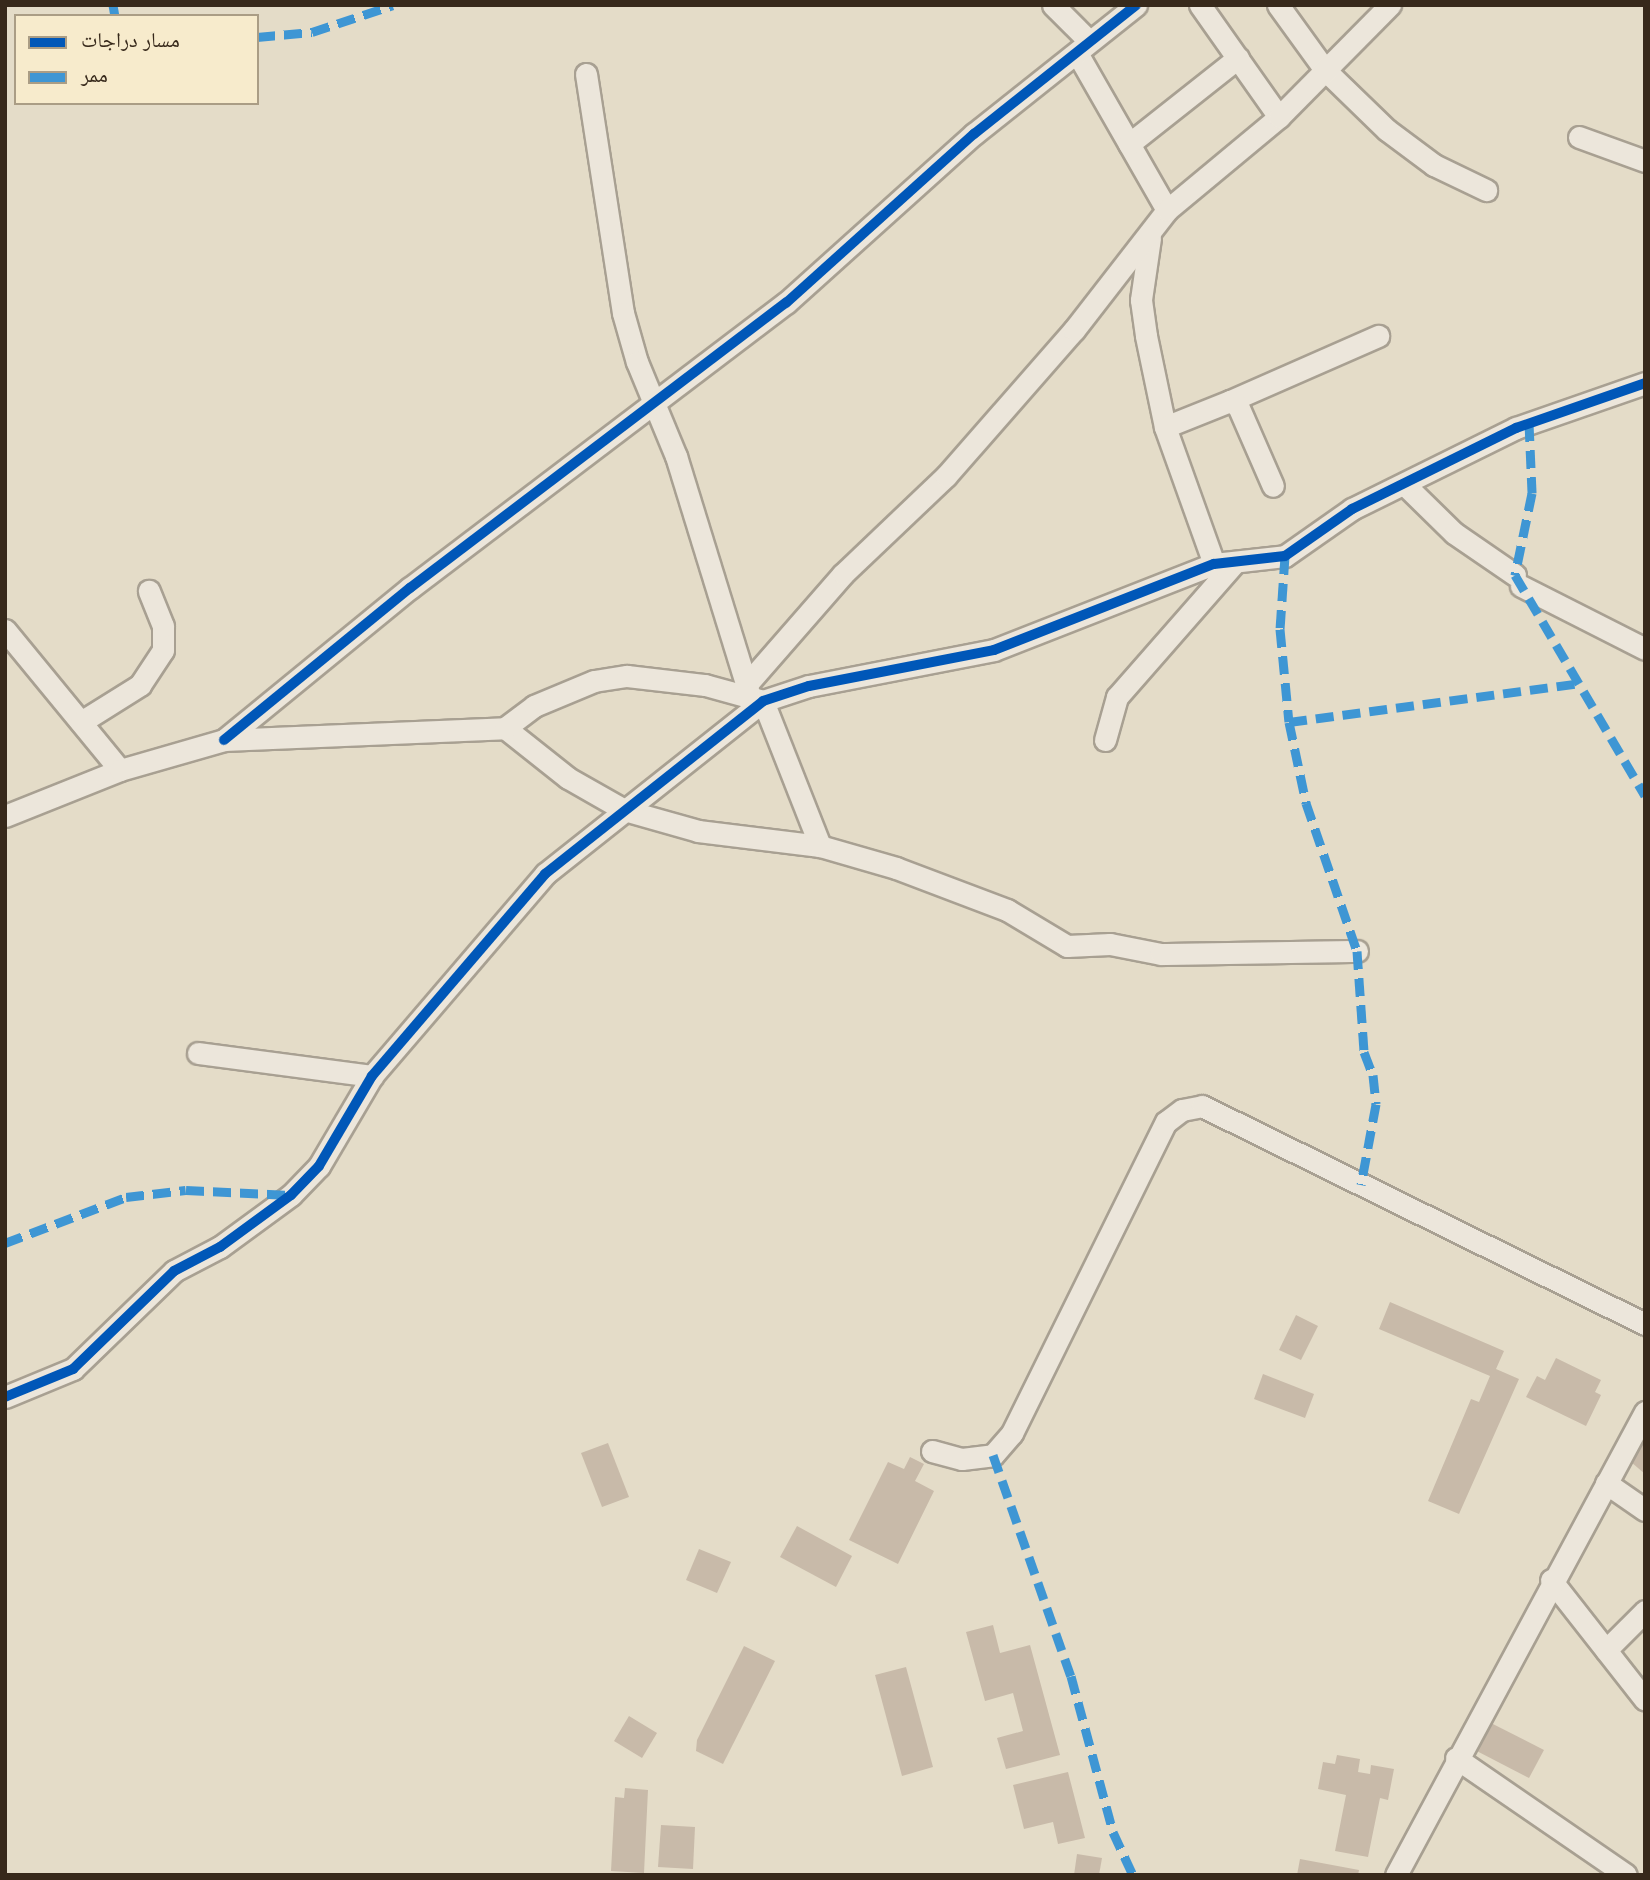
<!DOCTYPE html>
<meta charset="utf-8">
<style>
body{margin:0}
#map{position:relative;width:1650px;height:1880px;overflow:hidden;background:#e4dcc8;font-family:Spectral,"Noto Naskh Arabic",serif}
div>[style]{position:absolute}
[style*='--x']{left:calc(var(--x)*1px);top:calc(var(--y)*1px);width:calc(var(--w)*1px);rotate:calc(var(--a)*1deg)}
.building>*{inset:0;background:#c8baa9}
.roads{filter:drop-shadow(2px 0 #a8a092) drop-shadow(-2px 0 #a8a092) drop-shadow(0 2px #a8a092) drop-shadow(0 -2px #a8a092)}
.street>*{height:21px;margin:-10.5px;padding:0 10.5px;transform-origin:10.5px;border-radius:10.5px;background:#ece6db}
.quiet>*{height:9px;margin-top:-4.5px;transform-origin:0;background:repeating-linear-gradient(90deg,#3e96d4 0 18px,transparent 0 27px)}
.cycleway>*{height:10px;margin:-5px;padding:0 5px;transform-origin:5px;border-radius:5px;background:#0057b8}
span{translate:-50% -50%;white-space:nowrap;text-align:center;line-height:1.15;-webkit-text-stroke:6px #f7ebcc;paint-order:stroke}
.frame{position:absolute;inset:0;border:7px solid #37291b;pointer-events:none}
.legend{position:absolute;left:14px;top:14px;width:245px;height:91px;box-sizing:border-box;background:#f7ebcc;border:2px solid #aa9d85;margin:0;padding:9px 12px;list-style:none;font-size:21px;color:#37291b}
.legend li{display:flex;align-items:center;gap:14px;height:35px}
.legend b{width:35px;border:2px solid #aa9d85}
</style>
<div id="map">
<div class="building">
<div style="clip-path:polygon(1390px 1302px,1504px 1351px,1496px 1369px,1519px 1379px,1459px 1514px,1428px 1501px,1471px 1399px,1479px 1402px,1490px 1376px,1379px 1329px)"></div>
<div style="clip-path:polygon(1296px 1315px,1318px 1326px,1301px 1360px,1279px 1350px)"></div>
<div style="clip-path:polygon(1556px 1358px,1601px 1380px,1595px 1392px,1601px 1395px,1586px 1426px,1526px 1397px,1537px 1376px,1545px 1380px)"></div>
<div style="clip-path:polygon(1263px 1374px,1314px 1394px,1305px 1418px,1254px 1399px)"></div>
<div style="clip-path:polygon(1645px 1435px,1645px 1474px,1631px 1462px)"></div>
<div style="clip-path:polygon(608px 1443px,629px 1497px,602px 1507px,581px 1453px)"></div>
<div style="clip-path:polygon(910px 1457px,924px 1464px,915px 1481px,934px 1491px,898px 1564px,849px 1540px,888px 1462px,904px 1469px)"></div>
<div style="clip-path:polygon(797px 1526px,852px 1556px,836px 1587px,780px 1557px)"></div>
<div style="clip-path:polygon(699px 1549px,731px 1562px,717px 1593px,686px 1580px)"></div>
<div style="clip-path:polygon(993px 1625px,1000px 1653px,1030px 1645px,1060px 1755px,1006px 1769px,997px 1738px,1023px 1731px,1013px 1693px,985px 1701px,966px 1632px)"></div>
<div style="clip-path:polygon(744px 1646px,775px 1661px,723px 1764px,696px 1751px,697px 1740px)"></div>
<div style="clip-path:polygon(906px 1667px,933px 1767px,902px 1776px,875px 1675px)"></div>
<div style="clip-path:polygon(629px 1716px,657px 1733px,642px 1758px,614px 1741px)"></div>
<div style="clip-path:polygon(1485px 1720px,1544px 1750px,1529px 1778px,1471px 1748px)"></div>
<div style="clip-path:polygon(1337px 1755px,1360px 1759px,1358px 1772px,1370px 1774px,1371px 1765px,1394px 1769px,1388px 1800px,1380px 1798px,1368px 1857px,1335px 1851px,1346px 1795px,1318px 1789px,1323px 1762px,1335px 1764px)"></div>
<div style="clip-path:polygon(1068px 1772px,1085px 1838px,1058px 1844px,1053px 1822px,1024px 1829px,1013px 1785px)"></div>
<div style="clip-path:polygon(625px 1788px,648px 1790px,644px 1873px,611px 1871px,615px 1797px,624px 1798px)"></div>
<div style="clip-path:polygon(661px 1825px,695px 1827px,693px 1869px,658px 1867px)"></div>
<div style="clip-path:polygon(1077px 1854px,1102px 1858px,1099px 1875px,1074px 1875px)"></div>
<div style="clip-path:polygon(1300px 1859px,1359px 1870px,1358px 1875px,1297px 1875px)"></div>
</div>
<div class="roads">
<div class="street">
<div style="--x:1053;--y:5;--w:49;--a:45"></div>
<div style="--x:1200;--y:5;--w:137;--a:54.8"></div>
<div style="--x:1278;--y:5;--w:80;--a:54.1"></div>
<div style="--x:1325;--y:70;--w:86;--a:44.1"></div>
<div style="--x:1387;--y:130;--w:59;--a:36.7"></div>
<div style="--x:1434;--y:165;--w:58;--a:25.7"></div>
<div style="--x:1077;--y:53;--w:181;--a:60.2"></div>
<div style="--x:586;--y:74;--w:242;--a:81.2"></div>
<div style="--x:623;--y:313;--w:51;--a:74.1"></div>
<div style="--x:637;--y:362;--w:102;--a:67.5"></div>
<div style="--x:676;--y:456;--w:248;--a:72.9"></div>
<div style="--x:1579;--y:137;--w:70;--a:20"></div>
<div style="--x:1129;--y:144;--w:139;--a:-38.3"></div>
<div style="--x:1150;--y:238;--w:63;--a:98.3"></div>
<div style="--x:1141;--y:300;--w:36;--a:82"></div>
<div style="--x:1146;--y:336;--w:93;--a:78.2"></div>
<div style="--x:1165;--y:427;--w:145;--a:70.3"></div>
<div style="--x:1230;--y:401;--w:162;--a:-23.7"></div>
<div style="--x:1165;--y:427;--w:70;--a:-21.8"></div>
<div style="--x:1230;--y:401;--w:9;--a:32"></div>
<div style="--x:1238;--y:406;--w:87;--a:66.4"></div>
<div style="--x:1404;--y:484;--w:70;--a:44.4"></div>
<div style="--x:1454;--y:533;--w:74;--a:34.5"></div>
<div style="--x:1521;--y:586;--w:139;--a:26.9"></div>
<div style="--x:5;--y:630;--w:181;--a:50.6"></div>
<div style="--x:747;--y:684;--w:146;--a:-48.9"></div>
<div style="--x:843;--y:574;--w:142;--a:-43.6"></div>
<div style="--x:946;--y:476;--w:194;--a:-48.8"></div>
<div style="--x:1074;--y:330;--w:152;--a:-52.2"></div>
<div style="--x:1167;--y:210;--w:146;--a:-39.7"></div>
<div style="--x:1279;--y:117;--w:158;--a:-45.3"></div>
<div style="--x:81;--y:722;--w:70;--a:-32.1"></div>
<div style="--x:140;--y:685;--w:42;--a:-56.7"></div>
<div style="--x:163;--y:650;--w:24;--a:-90"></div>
<div style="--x:163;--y:626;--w:38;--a:-112"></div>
<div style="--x:505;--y:728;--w:80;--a:38.4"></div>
<div style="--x:568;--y:778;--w:64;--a:29.7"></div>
<div style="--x:624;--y:810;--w:77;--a:15.8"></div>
<div style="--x:698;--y:831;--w:123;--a:7"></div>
<div style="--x:820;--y:846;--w:79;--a:16.1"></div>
<div style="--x:896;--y:868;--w:119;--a:20.7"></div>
<div style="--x:1007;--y:910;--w:70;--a:31"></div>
<div style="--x:1067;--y:946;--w:43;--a:-2.7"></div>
<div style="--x:1110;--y:944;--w:52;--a:11.1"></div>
<div style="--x:1161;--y:954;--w:196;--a:-0.9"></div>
<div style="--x:224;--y:740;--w:240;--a:-39.3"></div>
<div style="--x:410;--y:588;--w:472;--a:-37.2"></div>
<div style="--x:786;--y:303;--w:253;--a:-42"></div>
<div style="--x:974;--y:134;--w:207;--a:-38.5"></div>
<div style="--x:1105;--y:740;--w:45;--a:-74.4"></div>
<div style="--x:1117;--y:697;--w:179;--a:-48.8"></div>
<div style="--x:5;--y:816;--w:124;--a:-21.8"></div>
<div style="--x:120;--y:770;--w:108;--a:-16.1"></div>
<div style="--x:224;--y:740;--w:281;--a:-2.4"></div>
<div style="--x:505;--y:728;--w:36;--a:-37"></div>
<div style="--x:534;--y:706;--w:65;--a:-22.6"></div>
<div style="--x:594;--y:681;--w:33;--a:-9"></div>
<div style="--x:627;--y:676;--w:79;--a:6.6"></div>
<div style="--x:705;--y:685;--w:60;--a:15.4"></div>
<div style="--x:763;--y:701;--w:156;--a:68.5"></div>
<div style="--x:198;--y:1053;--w:176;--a:7.5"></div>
<div style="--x:5;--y:1397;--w:74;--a:-22.4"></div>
<div style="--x:73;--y:1369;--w:141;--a:-44.1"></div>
<div style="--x:174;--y:1271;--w:52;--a:-27.6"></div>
<div style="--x:220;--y:1247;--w:88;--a:-36.2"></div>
<div style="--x:291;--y:1195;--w:40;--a:-46"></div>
<div style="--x:319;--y:1166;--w:104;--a:-59.5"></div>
<div style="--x:372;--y:1076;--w:266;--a:-49.4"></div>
<div style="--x:545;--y:874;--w:278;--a:-38.4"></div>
<div style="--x:763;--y:701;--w:48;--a:-18.1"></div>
<div style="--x:809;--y:686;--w:188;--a:-11"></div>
<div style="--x:994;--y:650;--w:236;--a:-21.4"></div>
<div style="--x:1214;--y:564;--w:71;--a:-6.4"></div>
<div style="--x:1285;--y:556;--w:82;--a:-35"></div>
<div style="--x:1352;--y:509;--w:183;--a:-26.3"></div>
<div style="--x:1516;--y:428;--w:137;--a:-19.2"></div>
<div style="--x:932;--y:1451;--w:31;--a:15"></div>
<div style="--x:962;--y:1459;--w:31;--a:-7"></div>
<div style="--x:993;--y:1455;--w:29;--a:-49"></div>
<div style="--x:1012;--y:1433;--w:347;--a:-63.7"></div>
<div style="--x:1166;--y:1122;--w:20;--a:-37"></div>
<div style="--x:1182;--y:1110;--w:20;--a:-11"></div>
<div style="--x:1202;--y:1106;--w:494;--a:26.2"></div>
<div style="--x:1606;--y:1483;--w:47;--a:34.7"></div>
<div style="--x:1551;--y:1580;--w:152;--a:51.9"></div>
<div style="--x:1606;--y:1650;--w:55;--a:-45"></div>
<div style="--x:1456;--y:1758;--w:206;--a:34.5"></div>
<div style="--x:1396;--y:1875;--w:526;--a:-61.73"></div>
</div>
</div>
<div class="quiet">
<div style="--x:113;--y:5;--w:11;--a:80"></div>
<div style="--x:257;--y:37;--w:55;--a:-5.2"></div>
<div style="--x:312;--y:32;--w:85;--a:-18.4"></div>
<div style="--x:1529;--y:423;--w:70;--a:87.5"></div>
<div style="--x:1532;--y:493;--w:84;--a:101.7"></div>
<div style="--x:1515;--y:575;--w:256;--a:59.5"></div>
<div style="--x:1285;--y:556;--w:73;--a:93.9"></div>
<div style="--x:1280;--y:629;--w:93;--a:84.5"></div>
<div style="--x:1289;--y:722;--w:83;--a:78.1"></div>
<div style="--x:1306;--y:803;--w:157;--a:71"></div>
<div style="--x:1357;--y:951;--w:101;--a:86"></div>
<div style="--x:1364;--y:1052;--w:25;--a:69"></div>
<div style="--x:1373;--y:1075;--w:29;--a:84"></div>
<div style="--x:1376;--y:1104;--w:82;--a:100.5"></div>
<div style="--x:1289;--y:722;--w:294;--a:-7.6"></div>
<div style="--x:5;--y:1243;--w:129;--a:-20.8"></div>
<div style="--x:126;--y:1197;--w:60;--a:-6.7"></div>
<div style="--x:186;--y:1190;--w:104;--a:2.8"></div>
<div style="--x:993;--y:1455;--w:234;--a:70.6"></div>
<div style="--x:1071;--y:1676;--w:162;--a:74.9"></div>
<div style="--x:1113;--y:1832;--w:47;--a:65.1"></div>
</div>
<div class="cycleway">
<div style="--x:224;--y:740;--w:240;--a:-39.3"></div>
<div style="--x:410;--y:588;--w:472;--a:-37.2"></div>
<div style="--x:786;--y:303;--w:253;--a:-42"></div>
<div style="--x:974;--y:134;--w:207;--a:-38.5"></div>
<div style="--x:5;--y:1397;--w:74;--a:-22.4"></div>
<div style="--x:73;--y:1369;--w:141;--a:-44.1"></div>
<div style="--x:174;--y:1271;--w:52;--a:-27.6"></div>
<div style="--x:220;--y:1247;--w:88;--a:-36.2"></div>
<div style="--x:291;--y:1195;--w:40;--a:-46"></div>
<div style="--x:319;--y:1166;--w:104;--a:-59.5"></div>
<div style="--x:372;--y:1076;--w:266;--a:-49.4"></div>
<div style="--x:545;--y:874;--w:278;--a:-38.4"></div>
<div style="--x:763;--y:701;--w:48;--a:-18.1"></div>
<div style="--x:809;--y:686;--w:188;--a:-11"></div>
<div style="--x:994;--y:650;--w:236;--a:-21.4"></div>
<div style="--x:1214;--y:564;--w:71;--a:-6.4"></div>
<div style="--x:1285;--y:556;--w:82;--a:-35"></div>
<div style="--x:1352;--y:509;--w:183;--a:-26.3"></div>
<div style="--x:1516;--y:428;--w:137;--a:-19.2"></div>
</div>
<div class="frame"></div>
<ul class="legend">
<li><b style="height:9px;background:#0057b8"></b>مسار دراجات</li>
<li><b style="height:9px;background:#3e96d4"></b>ممر</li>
</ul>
</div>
